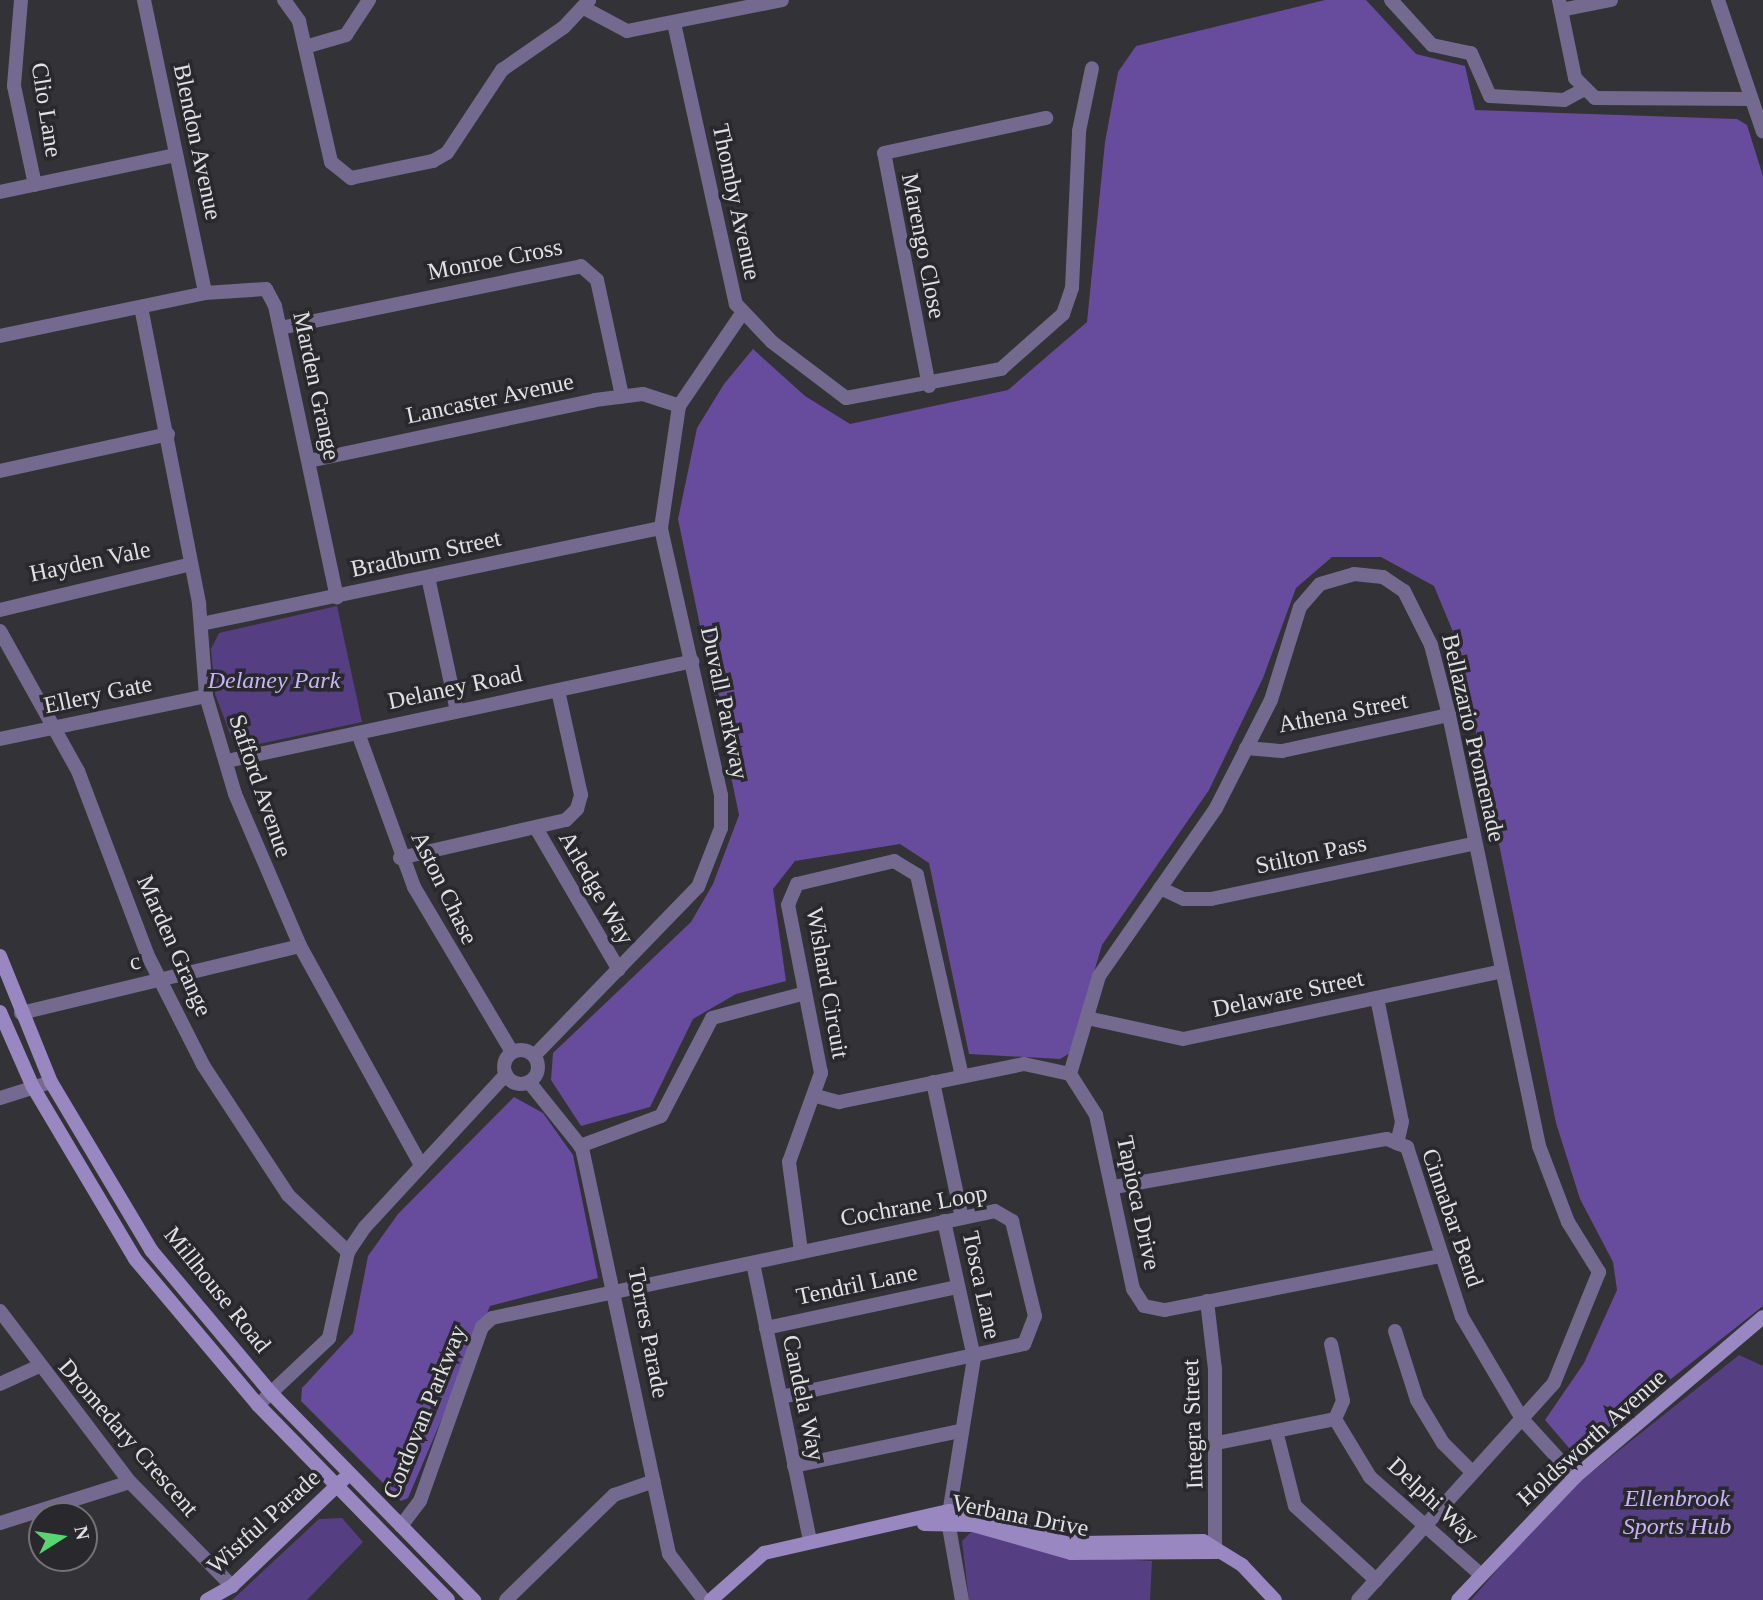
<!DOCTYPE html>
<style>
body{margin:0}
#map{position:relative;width:1763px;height:1600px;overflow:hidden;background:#333236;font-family:Georgia,serif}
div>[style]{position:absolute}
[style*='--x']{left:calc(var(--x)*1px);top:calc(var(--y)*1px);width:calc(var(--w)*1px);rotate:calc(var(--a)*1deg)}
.green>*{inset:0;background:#563e82}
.forest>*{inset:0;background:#674b9c}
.street>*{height:14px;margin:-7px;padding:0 7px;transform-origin:7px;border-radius:7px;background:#74698e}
.street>.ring{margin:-7px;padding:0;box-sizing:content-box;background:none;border:14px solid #74698e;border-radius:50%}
.secondary>*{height:14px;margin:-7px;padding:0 7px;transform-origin:7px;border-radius:7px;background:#9887c1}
span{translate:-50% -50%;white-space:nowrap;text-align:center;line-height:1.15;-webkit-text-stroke:7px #29282c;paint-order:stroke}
.street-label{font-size:24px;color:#e1e0e3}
.park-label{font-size:24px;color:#c7b4f7;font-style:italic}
.north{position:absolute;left:28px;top:1502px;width:70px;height:70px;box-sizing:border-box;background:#29282c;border:2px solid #737275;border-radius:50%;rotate:78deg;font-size:19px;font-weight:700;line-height:28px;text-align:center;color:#e1e0e3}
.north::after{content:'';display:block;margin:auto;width:24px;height:32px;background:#57d570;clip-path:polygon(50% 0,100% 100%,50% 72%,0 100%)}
</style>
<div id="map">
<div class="green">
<div style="clip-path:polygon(337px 606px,362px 722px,240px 748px,234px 744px,215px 694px,211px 649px,219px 633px)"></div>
<div style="clip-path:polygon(1739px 1355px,1763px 1366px,1763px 1600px,1471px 1600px,1559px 1498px)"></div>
<div style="clip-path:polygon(342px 1518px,363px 1542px,307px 1600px,232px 1600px,319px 1519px)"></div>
<div style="clip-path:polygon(974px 1529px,1068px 1556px,1152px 1561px,1150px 1600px,969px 1600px,962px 1541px)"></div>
</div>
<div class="forest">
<div style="clip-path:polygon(1325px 0,1366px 0,1416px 54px,1465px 66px,1475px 110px,1737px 119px,1747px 125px,1763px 176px,1763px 1306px,1575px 1455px,1545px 1420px,1584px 1363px,1617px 1290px,1613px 1262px,1580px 1199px,1556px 1123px,1458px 644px,1434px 586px,1381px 557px,1332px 557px,1296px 588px,1263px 678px,1209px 790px,1102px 945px,1070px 1053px,1060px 1059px,969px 1054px,929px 863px,900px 844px,795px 861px,773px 889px,786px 981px,736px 994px,693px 1019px,650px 1107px,581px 1126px,551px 1080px,553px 1053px,691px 922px,713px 884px,739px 815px,678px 519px,697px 428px,724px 384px,753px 349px,805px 396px,850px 424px,1008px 390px,1087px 322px,1105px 142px,1118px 72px,1136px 46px)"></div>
<div style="clip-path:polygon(514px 1097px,543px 1113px,573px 1155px,598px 1278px,490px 1306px,408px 1498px,401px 1501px,301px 1401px,302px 1388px,353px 1333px,368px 1256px,398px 1214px)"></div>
</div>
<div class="street">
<div style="--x:21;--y:0;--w:86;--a:94.7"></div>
<div style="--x:14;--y:86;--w:101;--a:78"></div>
<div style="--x:144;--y:0;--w:299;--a:78.2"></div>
<div style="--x:284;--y:0;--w:26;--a:54"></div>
<div style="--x:299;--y:21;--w:145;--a:77.2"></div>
<div style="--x:331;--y:162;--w:26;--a:39"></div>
<div style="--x:351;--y:178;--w:84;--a:-11.7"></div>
<div style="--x:433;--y:161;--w:16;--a:-30"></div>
<div style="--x:447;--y:153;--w:100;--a:-56.5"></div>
<div style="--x:502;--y:70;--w:75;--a:-34.7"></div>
<div style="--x:564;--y:27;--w:37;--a:-47"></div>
<div style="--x:1391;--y:0;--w:61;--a:47.7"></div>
<div style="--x:1432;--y:45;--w:40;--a:12"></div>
<div style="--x:1471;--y:53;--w:47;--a:66.2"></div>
<div style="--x:1490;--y:96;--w:74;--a:3.1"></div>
<div style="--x:1564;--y:100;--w:21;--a:-28"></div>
<div style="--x:1559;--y:0;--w:80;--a:78.4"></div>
<div style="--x:1575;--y:78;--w:28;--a:45"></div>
<div style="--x:1595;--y:98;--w:156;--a:0.4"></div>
<div style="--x:1718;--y:0;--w:139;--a:71.2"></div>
<div style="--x:584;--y:8;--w:49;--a:28.1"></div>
<div style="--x:627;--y:31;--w:158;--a:-11.3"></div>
<div style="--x:1561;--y:10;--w:51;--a:-11.3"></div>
<div style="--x:674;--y:23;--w:288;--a:77.6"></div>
<div style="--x:736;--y:304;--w:52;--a:46.5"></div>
<div style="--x:772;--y:342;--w:93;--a:37.1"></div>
<div style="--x:846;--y:398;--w:158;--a:-10.6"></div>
<div style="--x:1001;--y:369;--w:83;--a:-41.6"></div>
<div style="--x:1063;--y:314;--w:28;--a:-71"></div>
<div style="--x:1072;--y:288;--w:157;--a:-87.4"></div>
<div style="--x:1079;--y:131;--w:64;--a:-78.3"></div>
<div style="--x:305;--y:47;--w:43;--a:-16.3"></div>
<div style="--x:346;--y:35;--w:42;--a:-56.7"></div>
<div style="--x:0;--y:192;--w:180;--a:-11.9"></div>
<div style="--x:141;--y:307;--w:303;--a:78.9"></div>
<div style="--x:199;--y:604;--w:92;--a:85.6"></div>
<div style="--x:206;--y:696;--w:102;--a:73.5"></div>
<div style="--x:235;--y:794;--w:165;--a:66.8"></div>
<div style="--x:300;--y:946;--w:248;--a:61.1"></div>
<div style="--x:280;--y:328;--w:307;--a:-11.6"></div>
<div style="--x:581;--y:266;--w:21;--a:41"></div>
<div style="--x:597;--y:280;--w:119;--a:77.8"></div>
<div style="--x:0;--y:336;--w:209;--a:-11.8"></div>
<div style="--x:205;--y:293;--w:61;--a:-3.8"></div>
<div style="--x:266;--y:289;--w:19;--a:62"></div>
<div style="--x:275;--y:306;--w:298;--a:78"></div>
<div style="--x:929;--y:386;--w:237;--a:-100.9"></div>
<div style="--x:884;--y:153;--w:166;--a:-12.2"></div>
<div style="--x:309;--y:461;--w:292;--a:-12"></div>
<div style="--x:595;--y:400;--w:48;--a:-7.1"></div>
<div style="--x:643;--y:394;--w:38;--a:18"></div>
<div style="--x:0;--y:471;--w:172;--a:-12.4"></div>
<div style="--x:428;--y:577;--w:137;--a:77.8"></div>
<div style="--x:0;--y:610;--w:196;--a:-13.5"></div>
<div style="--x:201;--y:624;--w:470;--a:-11.8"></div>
<div style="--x:0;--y:631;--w:160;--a:60.9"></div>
<div style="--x:78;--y:771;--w:196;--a:69.3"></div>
<div style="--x:147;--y:954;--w:124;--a:63.2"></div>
<div style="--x:203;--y:1065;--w:155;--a:56.8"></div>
<div style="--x:288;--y:1195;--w:83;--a:43.5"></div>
<div style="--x:358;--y:733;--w:164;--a:70"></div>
<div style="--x:414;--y:887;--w:192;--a:59.3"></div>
<div style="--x:0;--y:739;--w:210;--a:-11.8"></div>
<div style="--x:1246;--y:748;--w:36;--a:5"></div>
<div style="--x:1282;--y:751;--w:171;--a:-12.2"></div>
<div style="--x:227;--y:761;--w:476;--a:-12.1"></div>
<div style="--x:536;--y:828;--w:164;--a:59.7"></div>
<div style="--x:400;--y:858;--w:170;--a:-12.9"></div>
<div style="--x:566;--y:820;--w:16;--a:-45"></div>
<div style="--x:577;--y:809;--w:15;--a:-74"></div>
<div style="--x:581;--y:795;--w:107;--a:-102.4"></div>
<div style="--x:1160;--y:888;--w:26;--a:25"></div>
<div style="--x:1184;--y:899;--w:27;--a:0"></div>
<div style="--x:1211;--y:899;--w:268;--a:-11.9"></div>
<div style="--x:1377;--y:998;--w:126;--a:78.6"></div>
<div style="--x:1402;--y:1122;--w:22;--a:103"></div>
<div style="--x:21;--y:1013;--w:287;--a:-13.5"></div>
<div style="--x:1087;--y:1018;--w:98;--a:12.3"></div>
<div style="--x:1183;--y:1039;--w:323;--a:-12"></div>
<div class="ring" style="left:504px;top:1050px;width:20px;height:20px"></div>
<div style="--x:534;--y:1056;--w:235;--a:-45.9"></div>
<div style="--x:698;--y:887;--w:63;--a:-68.7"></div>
<div style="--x:721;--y:828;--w:33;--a:-90"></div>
<div style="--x:721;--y:795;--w:274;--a:-102.7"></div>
<div style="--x:661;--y:528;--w:123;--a:-81.6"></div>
<div style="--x:679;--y:406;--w:114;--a:-55.8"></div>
<div style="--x:1070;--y:1074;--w:102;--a:-73.5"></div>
<div style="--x:1099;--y:976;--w:205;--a:-55.1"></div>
<div style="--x:1216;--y:808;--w:121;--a:-63"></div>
<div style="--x:1271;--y:700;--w:97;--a:-72.7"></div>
<div style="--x:1300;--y:607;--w:30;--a:-49"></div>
<div style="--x:1320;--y:584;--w:35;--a:-16"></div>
<div style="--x:1354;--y:574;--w:29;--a:6"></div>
<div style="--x:1383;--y:577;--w:25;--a:34"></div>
<div style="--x:1404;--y:591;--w:60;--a:63.4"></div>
<div style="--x:1431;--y:645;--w:72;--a:75.6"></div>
<div style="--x:1449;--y:715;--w:440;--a:78.2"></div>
<div style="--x:1539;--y:1146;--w:81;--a:69.1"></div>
<div style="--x:1568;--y:1222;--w:59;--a:58.2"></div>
<div style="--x:1599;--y:1272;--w:120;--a:112.1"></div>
<div style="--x:1554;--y:1383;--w:292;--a:132.1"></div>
<div style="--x:529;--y:1082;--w:85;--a:51.2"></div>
<div style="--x:582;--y:1148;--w:415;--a:77.9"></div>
<div style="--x:669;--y:1554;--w:58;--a:52.7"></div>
<div style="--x:933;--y:1082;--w:139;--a:78"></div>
<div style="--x:816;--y:1096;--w:24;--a:15"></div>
<div style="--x:839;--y:1102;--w:189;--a:-11.6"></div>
<div style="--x:1024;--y:1064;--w:47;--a:12.3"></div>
<div style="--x:1070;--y:1074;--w:49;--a:57.6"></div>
<div style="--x:1096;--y:1115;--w:178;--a:78"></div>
<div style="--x:1133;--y:1289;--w:20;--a:57"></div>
<div style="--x:1144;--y:1306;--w:21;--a:11"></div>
<div style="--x:1165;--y:1310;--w:280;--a:-11.1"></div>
<div style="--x:0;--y:1098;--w:53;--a:-17.4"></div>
<div style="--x:580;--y:1146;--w:86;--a:-20.3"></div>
<div style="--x:661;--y:1116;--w:110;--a:-62.5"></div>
<div style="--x:712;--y:1018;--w:96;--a:-15"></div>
<div style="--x:1114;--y:1187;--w:277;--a:-10"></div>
<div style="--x:1387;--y:1139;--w:22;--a:22"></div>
<div style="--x:1407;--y:1147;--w:179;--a:72.1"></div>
<div style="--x:1462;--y:1317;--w:118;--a:59.5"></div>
<div style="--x:1522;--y:1419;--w:79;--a:47.6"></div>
<div style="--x:944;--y:1221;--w:140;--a:77.6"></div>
<div style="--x:974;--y:1358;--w:165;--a:99.1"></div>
<div style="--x:948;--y:1521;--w:80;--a:80"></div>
<div style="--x:801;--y:1251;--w:90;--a:-97.7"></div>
<div style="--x:789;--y:1162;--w:95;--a:-70.2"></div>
<div style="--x:821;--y:1073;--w:171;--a:-101.1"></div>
<div style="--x:788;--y:905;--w:23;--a:-67"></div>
<div style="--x:797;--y:884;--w:100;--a:-13.3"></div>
<div style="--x:894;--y:861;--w:27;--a:31"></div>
<div style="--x:917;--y:875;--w:206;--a:77.4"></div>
<div style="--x:753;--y:1263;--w:284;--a:78.4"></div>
<div style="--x:1207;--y:1301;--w:68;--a:83.3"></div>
<div style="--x:1215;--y:1369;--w:176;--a:90"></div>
<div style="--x:0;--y:1311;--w:215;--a:52.8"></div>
<div style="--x:130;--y:1482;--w:146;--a:45.6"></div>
<div style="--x:766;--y:1328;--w:196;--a:-12.1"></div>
<div style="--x:1395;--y:1331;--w:72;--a:72.3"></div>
<div style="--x:1417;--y:1400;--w:50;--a:58.8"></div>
<div style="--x:1443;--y:1443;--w:42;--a:45"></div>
<div style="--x:1331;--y:1344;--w:58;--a:78.1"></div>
<div style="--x:1343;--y:1401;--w:20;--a:114"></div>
<div style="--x:0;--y:1384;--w:41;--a:-24.7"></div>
<div style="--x:258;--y:1405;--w:98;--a:-43.3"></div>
<div style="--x:329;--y:1338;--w:88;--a:-77.5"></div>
<div style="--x:348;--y:1252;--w:30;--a:-56"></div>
<div style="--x:365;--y:1227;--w:208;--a:-47.3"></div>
<div style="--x:1276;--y:1431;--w:77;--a:75.8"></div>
<div style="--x:1295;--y:1506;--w:110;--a:42.4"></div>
<div style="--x:1217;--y:1443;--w:120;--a:-11.5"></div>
<div style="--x:1335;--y:1419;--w:68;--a:58.9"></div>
<div style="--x:1370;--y:1477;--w:147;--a:41.4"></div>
<div style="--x:794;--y:1466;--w:170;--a:-11.9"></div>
<div style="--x:0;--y:1523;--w:136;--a:-17.5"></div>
<div style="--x:401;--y:1526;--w:31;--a:-53"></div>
<div style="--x:420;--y:1501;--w:185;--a:-70.4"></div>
<div style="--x:482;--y:1327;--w:13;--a:-42"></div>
<div style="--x:492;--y:1318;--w:514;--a:-12.01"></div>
<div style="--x:995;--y:1211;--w:20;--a:30"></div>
<div style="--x:1012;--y:1221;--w:98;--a:76.4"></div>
<div style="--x:1035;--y:1316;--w:30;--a:111"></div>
<div style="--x:1024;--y:1344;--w:249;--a:167.7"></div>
<div style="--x:506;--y:1600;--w:151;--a:-44.2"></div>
<div style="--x:614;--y:1495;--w:42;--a:-19.3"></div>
</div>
<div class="secondary">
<div style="--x:0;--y:956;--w:136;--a:68"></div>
<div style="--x:51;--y:1082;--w:196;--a:59.2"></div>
<div style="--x:151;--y:1250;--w:188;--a:50"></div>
<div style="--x:272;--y:1394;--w:289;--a:45.6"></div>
<div style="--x:0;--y:1012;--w:82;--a:66.3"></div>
<div style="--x:33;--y:1087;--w:200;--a:59.3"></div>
<div style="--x:135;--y:1259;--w:191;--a:49.9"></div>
<div style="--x:258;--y:1405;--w:272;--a:45.7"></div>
<div style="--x:924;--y:1524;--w:49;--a:1.2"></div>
<div style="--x:973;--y:1525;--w:102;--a:15.9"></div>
<div style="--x:1071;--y:1553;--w:146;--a:-0.4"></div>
<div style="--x:207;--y:1600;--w:29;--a:-29"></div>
<div style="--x:232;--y:1586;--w:155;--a:-43.7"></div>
<div style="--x:711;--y:1600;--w:71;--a:-41.6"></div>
<div style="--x:764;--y:1553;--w:190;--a:-12.8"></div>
<div style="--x:949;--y:1511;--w:135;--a:13.7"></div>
<div style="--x:1080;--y:1543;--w:123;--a:-0.9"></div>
<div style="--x:1203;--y:1541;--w:46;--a:31.6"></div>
<div style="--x:1242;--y:1565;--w:48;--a:46.7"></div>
<div style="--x:1458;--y:1600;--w:170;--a:-46.4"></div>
<div style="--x:1575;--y:1477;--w:247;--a:-40.4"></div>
</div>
<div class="street-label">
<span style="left:46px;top:110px;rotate:81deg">Clio Lane</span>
<span style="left:197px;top:142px;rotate:78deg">Blendon Avenue</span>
<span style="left:736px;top:202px;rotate:78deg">Thomby Avenue</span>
<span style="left:923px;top:246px;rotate:79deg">Marengo Close</span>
<span style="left:495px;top:260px;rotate:-11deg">Monroe Cross</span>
<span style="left:316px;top:386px;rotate:78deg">Marden Grange</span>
<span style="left:490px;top:399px;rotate:-12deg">Lancaster Avenue</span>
<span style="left:426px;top:554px;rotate:-12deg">Bradburn Street</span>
<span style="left:90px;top:562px;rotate:-12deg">Hayden Vale</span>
<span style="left:455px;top:688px;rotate:-12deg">Delaney Road</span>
<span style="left:98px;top:695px;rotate:-12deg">Ellery Gate</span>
<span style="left:724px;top:703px;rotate:78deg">Duvall Parkway</span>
<span style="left:1343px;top:713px;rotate:-11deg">Athena Street</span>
<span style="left:1473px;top:738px;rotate:77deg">Bellazario Promenade</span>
<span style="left:260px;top:786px;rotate:71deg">Safford Avenue</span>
<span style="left:1311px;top:855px;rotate:-12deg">Stilton Pass</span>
<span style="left:444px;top:888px;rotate:64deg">Aston Chase</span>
<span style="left:596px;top:888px;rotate:60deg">Arledge Way</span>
<span style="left:174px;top:946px;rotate:66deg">Marden Grange</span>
<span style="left:135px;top:962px;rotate:-12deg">c</span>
<span style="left:827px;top:983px;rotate:80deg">Wishard Circuit</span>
<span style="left:1288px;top:994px;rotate:-12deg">Delaware Street</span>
<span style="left:1138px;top:1203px;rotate:78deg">Tapioca Drive</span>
<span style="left:914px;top:1206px;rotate:-10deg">Cochrane Loop</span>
<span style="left:1452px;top:1218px;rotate:71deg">Cinnabar Bend</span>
<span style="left:857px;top:1285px;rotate:-12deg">Tendril Lane</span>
<span style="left:981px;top:1285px;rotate:78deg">Tosca Lane</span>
<span style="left:217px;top:1290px;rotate:51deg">Millhouse Road</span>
<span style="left:648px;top:1333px;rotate:79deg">Torres Parade</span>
<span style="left:803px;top:1398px;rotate:78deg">Candela Way</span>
<span style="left:425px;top:1412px;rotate:-68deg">Cordovan Parkway</span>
<span style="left:1193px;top:1424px;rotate:-92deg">Integra Street</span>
<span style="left:128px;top:1438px;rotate:49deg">Dromedary Crescent</span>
<span style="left:1592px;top:1438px;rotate:-42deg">Holdsworth Avenue</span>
<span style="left:1433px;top:1501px;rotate:43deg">Delphi Way</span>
<span style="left:1020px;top:1516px;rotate:11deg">Verbana Drive</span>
<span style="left:264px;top:1522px;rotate:-42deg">Wistful Parade</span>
</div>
<div class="park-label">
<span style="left:274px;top:681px">Delaney Park</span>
<span style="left:1677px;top:1513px">Ellenbrook<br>Sports Hub</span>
</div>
<div class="north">N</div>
</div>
